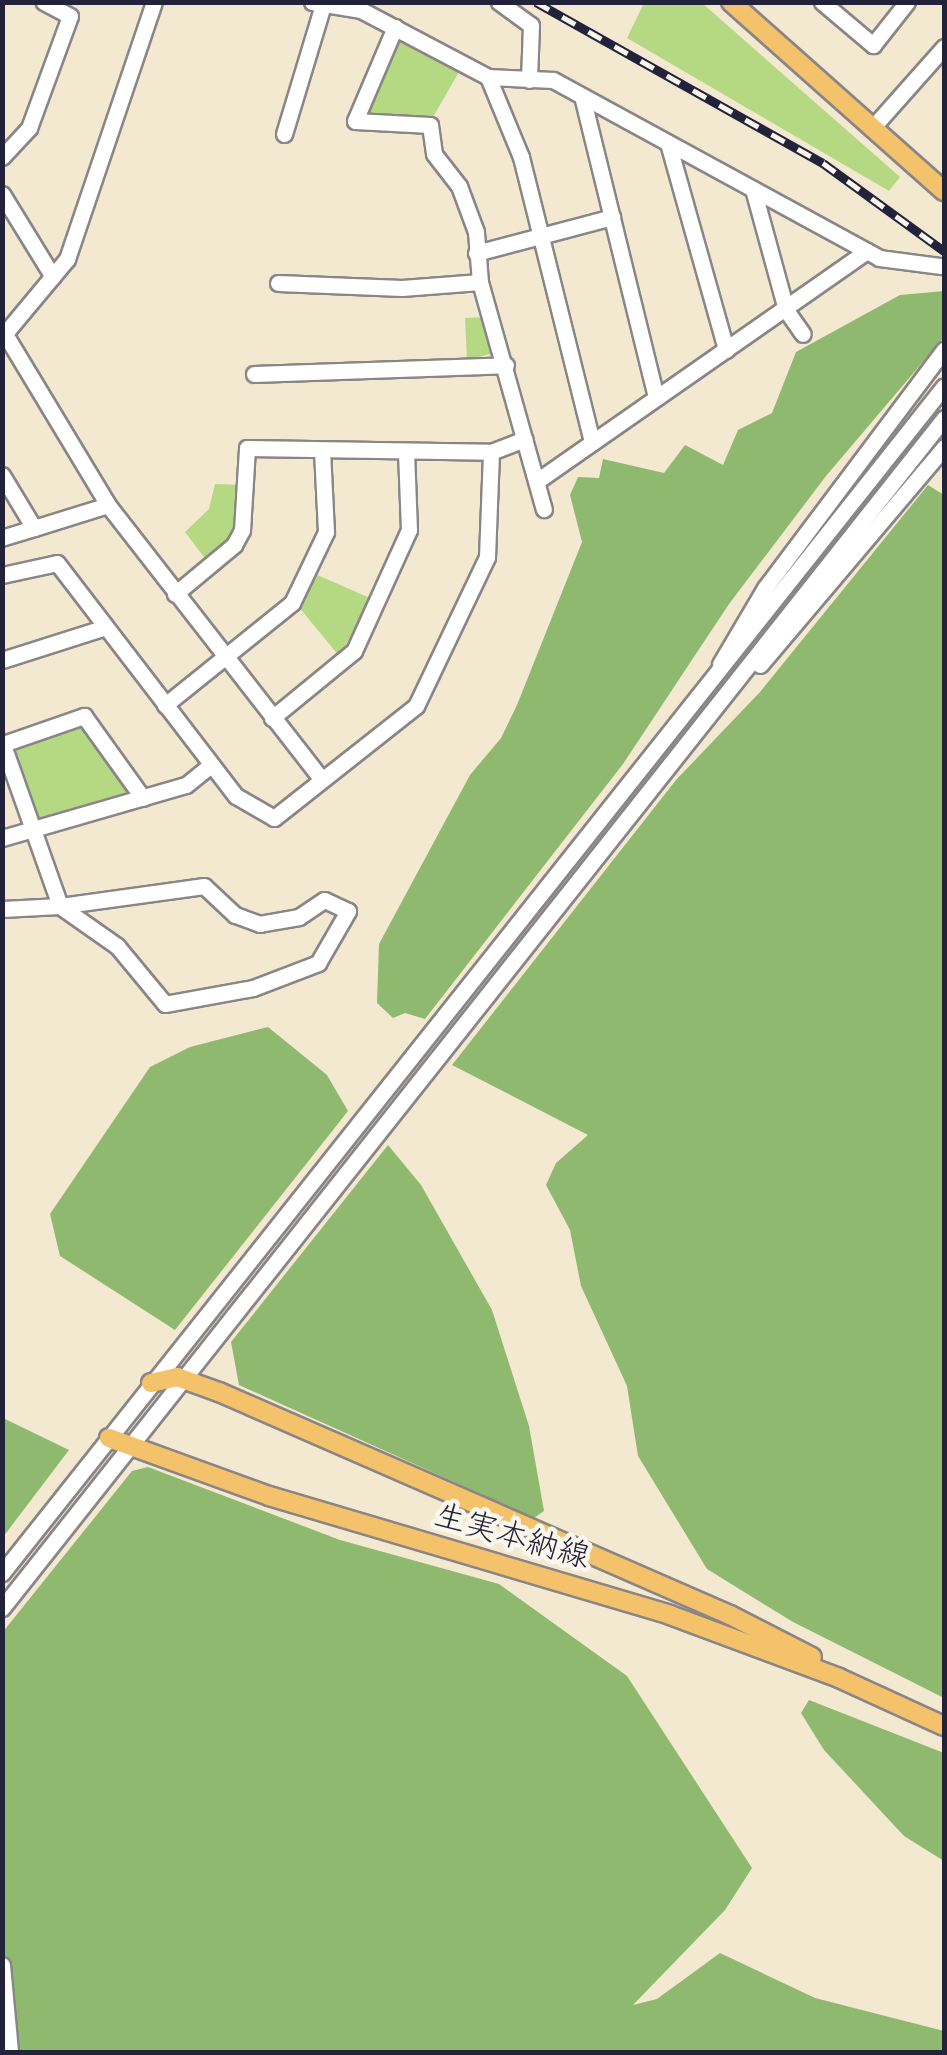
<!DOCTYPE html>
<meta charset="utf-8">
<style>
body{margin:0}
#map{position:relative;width:947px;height:2055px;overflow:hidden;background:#f3e8d0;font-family:Pangolin,"Klee One",sans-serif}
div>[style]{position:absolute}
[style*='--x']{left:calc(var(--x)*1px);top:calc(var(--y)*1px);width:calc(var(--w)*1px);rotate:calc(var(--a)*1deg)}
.green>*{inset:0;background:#b5d982}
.forest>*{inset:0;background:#90b970}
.roads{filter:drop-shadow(2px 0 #8a8586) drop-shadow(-2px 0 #8a8586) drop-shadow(0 2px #8a8586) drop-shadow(0 -2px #8a8586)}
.minor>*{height:15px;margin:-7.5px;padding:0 7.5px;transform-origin:7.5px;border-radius:7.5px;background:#fff}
.major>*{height:18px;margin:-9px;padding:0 9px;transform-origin:9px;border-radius:9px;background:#f4c26a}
.rail>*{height:9px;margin-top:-4.5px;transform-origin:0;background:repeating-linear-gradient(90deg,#fbf7ec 0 15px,#22223b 0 30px);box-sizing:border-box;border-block:2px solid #22223b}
span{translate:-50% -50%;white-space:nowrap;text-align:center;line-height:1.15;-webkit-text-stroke:9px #fbf7ec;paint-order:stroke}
.street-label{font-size:32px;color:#22223b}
.frame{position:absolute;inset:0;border:5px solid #22223b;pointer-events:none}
</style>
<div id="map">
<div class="green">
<div style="clip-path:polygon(644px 3px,702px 3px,900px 177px,889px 191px,627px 38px)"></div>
<div style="clip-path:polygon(399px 39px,459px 72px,433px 117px,367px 115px)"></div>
<div style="clip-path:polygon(484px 317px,494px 353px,467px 360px,465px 318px)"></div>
<div style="clip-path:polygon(215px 484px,240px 485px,236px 534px,207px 561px,185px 532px,209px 509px)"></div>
<div style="clip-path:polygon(313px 573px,372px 599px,339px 656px,298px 606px)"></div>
<div style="clip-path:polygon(81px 726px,133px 790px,130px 797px,38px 821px,11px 748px)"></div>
</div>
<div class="forest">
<div style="clip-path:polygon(944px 291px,944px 337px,826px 476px,729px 604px,623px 764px,425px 1019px,405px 1013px,393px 1018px,377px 1003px,379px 944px,470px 775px,501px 738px,517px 705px,582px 542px,570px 495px,578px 477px,599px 478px,603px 459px,664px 473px,685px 445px,723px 465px,738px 430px,772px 413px,796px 352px,900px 295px)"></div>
<div style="clip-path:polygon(928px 485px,944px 495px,944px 1698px,793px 1622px,707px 1569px,638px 1456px,627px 1386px,581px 1286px,570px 1230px,546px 1185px,556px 1163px,588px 1135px,452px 1065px,676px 780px,760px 692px)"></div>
<div style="clip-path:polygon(268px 1027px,327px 1075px,348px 1111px,175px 1330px,60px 1256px,50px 1214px,150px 1067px,190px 1047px)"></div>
<div style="clip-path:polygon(388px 1145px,421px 1185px,492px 1310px,529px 1426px,544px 1511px,534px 1518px,239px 1385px,231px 1342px)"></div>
<div style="clip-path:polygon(3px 1418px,69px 1450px,3px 1537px,2px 1537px)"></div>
<div style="clip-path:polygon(148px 1467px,340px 1540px,499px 1584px,627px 1676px,752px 1868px,725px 1910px,633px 2005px,657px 1999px,720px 1953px,815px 1998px,944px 2031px,944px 2052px,3px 2052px,2px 1633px,132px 1471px)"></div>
<div style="clip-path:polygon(809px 1700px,944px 1753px,944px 1861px,904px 1836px,824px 1750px,801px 1713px)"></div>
</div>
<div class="roads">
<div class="minor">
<div style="--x:312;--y:2;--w:50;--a:9.3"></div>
<div style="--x:361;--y:10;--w:144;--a:27.8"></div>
<div style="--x:488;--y:77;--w:65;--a:2.6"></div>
<div style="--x:553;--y:80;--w:371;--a:28.6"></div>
<div style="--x:879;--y:258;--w:63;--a:7.4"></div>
<div style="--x:499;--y:2;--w:39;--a:36"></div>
<div style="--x:531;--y:25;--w:55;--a:92.1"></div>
<div style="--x:822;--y:2;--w:67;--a:40.1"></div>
<div style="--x:873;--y:45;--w:55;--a:-51.7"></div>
<div style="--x:395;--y:27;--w:102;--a:113.1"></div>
<div style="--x:355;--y:121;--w:75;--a:3.1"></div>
<div style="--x:430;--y:125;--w:29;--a:82"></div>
<div style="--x:434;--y:154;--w:41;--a:52"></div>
<div style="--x:459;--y:186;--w:49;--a:69.7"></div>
<div style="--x:476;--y:232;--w:50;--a:85.4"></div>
<div style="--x:480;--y:282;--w:236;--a:74.3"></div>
<div style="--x:488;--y:77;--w:87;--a:67.6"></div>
<div style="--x:521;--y:157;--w:294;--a:76"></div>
<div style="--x:582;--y:96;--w:310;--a:76.2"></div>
<div style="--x:873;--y:127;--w:107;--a:-48.4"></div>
<div style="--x:284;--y:134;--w:135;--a:-73.2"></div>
<div style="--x:668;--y:143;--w:215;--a:74.3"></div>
<div style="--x:2;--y:157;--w:40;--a:-47"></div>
<div style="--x:29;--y:128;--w:119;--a:-69.9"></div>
<div style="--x:70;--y:16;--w:30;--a:-152"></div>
<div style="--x:753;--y:189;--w:125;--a:74.7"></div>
<div style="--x:786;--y:310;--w:29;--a:55"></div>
<div style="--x:2;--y:194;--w:97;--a:58.4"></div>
<div style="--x:476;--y:253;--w:141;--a:-14.8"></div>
<div style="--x:278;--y:283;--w:124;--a:2.3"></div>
<div style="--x:402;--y:288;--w:78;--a:-4.4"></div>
<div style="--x:5;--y:334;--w:200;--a:58.9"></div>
<div style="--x:108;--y:505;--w:347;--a:52.1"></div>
<div style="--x:2;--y:337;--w:102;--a:-50.2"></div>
<div style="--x:67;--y:259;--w:271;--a:-71.3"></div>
<div style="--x:254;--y:374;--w:252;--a:-2"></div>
<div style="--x:2;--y:475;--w:62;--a:58.9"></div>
<div style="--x:34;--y:528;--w:34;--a:163"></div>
<div style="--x:537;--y:481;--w:402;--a:-34.9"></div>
<div style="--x:34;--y:528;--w:77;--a:-17.3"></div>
<div style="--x:2;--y:575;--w:56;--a:-12.3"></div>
<div style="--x:57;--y:563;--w:294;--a:52.5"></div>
<div style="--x:236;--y:796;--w:44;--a:30.1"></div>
<div style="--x:274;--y:818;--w:181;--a:-38.3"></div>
<div style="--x:416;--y:706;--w:165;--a:-64.5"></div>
<div style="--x:487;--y:557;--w:105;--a:-87.8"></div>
<div style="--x:175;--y:594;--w:77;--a:-39.7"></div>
<div style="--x:234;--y:545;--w:17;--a:-62"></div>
<div style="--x:242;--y:530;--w:82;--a:-86.5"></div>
<div style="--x:247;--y:448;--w:244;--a:0.9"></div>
<div style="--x:491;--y:452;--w:36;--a:-21"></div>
<div style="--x:2;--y:660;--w:106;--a:-17.6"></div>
<div style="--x:720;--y:664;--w:88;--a:-59.4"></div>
<div style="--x:765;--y:588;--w:298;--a:-53.1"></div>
<div style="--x:760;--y:665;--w:285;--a:-49.8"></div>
<div style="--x:165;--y:705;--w:163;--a:-38.8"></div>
<div style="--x:292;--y:603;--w:79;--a:-64.4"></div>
<div style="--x:326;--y:532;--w:82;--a:-92.8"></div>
<div style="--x:272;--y:718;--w:106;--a:-39.3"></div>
<div style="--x:354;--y:651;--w:133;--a:-65.6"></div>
<div style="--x:409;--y:530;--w:79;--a:-92.2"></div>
<div style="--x:2;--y:742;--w:174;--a:70.5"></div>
<div style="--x:60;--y:906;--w:70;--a:35.1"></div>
<div style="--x:117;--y:946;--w:75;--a:50.4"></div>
<div style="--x:165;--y:1004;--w:89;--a:-10.3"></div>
<div style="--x:253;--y:988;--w:70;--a:-21"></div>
<div style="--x:318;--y:963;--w:60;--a:-60"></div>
<div style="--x:348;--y:911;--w:26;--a:-155"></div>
<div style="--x:324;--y:900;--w:30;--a:146"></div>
<div style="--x:299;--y:917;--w:40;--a:170"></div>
<div style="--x:260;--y:924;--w:27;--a:-160"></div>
<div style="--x:235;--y:915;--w:42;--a:-136.9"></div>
<div style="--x:204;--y:886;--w:145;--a:172.1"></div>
<div style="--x:60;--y:906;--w:58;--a:177"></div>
<div style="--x:3;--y:744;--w:86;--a:-19.1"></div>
<div style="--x:84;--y:716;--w:101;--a:54.3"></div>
<div style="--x:2;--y:838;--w:191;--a:-16.1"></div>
<div style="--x:186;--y:785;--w:32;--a:-39"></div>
<div style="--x:2;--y:1573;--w:1515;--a:-51.56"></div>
<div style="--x:2;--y:1608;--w:1518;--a:-51.63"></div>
<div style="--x:2;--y:1965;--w:87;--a:84.7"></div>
</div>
<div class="major">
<div style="--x:731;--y:2;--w:285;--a:41.6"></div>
<div style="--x:151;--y:1383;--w:27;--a:-13"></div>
<div style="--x:177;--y:1377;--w:45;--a:19.7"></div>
<div style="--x:219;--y:1392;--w:558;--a:23.58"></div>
<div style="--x:730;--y:1615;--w:92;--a:27.1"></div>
<div style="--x:109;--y:1438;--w:170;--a:19.9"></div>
<div style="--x:269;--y:1496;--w:418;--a:16.5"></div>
<div style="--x:670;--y:1615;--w:180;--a:20.4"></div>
<div style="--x:839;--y:1678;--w:115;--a:24.6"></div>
</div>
</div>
<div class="rail">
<div style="--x:536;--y:2;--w:329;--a:29.3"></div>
<div style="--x:823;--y:163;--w:150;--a:36"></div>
</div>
<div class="street-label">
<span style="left:512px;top:1536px;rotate:16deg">生実本納線</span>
</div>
<div class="frame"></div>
</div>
